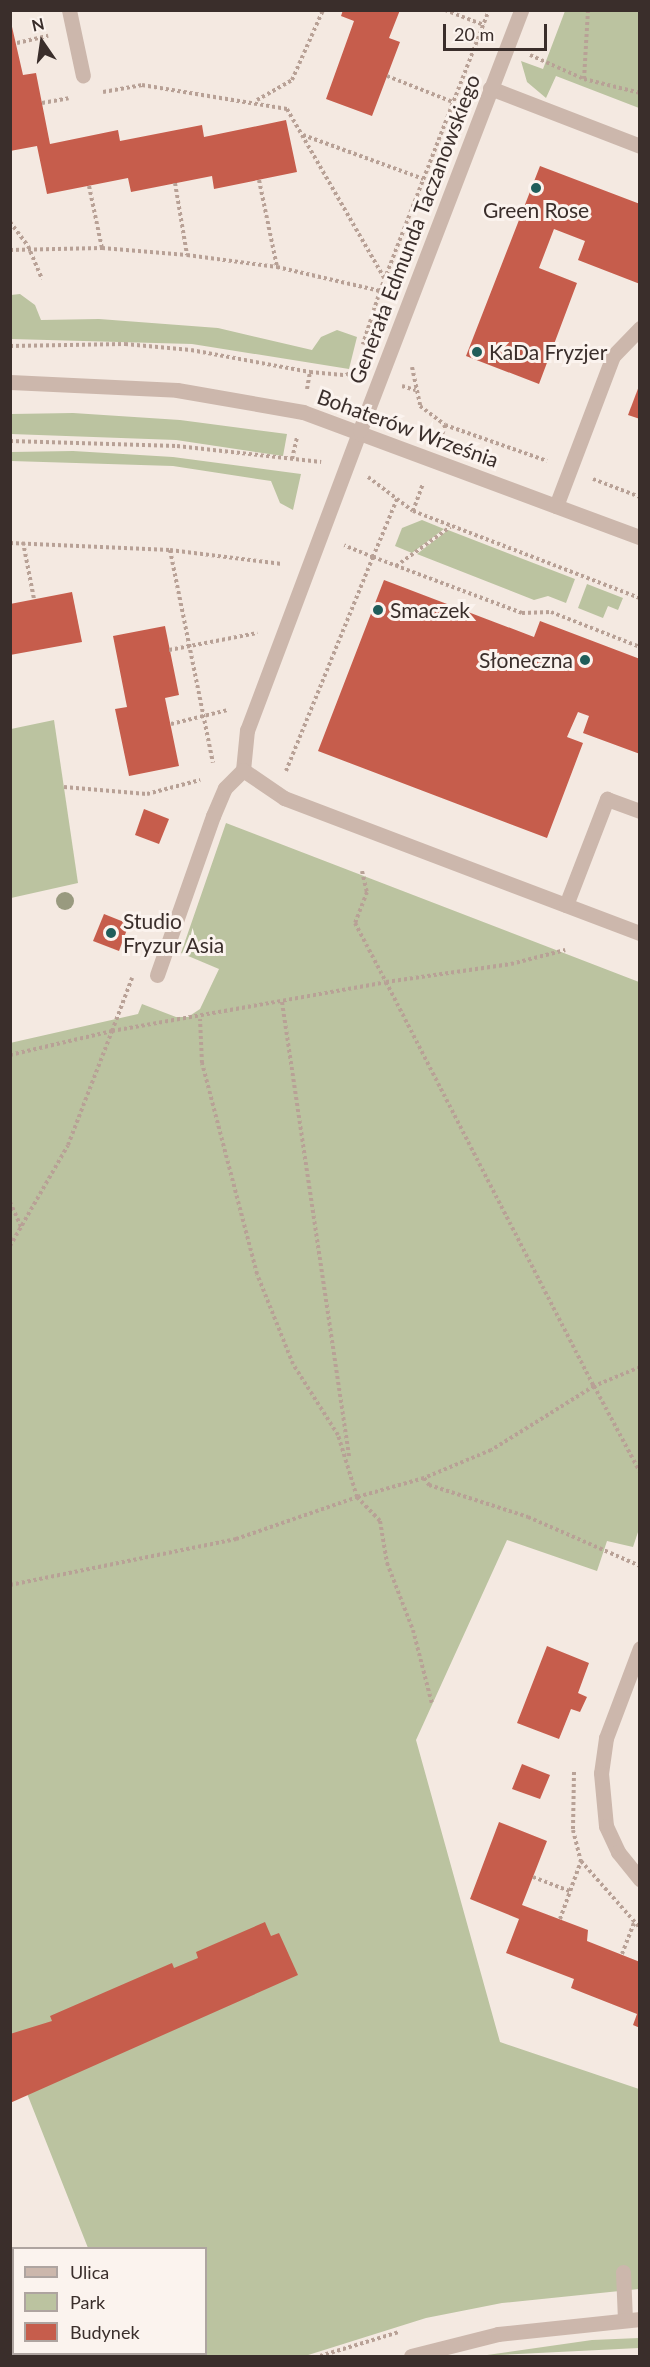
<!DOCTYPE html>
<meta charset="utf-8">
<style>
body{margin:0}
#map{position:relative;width:650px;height:2367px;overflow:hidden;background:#f4e9e1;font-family:Lato,sans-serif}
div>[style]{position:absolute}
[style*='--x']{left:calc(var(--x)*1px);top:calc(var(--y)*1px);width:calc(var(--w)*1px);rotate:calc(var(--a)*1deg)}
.green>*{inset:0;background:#bbc3a0}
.building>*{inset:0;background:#c65d4c}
.path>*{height:4px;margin-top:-2px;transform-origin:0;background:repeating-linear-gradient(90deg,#b8a196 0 3px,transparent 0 6px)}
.lane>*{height:15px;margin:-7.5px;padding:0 7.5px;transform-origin:7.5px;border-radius:7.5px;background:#ccb7ac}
.street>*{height:15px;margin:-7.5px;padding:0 7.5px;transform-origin:7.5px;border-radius:7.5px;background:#ccb7ac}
.trees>*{width:18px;height:18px;margin:-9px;border-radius:50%;background:#999a7f}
.dots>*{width:16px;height:16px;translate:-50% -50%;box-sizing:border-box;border:3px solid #fbf3ee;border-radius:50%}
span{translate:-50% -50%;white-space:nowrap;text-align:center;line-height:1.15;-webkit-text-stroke:6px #fbf3ee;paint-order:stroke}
.poi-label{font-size:21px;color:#3a2e2b}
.left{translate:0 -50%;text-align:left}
.right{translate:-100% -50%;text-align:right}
.street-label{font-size:21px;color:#3a2e2b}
.frame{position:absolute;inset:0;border:12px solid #3a2e2b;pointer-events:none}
.legend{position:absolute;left:12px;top:2247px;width:195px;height:108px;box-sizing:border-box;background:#fbf3ee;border:2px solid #aea4a0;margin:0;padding:8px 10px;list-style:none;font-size:18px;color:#3a2e2b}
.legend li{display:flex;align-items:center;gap:12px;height:30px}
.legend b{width:30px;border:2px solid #aea4a0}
.north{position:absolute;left:12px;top:12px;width:60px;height:60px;-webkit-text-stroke:4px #fbf3ee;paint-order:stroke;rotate:347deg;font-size:16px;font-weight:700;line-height:24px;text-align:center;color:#3a2e2b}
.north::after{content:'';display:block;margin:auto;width:21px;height:27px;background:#3a2e2b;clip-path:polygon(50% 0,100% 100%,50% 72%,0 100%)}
.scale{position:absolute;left:443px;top:24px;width:104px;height:27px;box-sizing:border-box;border:3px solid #3a2e2b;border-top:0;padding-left:8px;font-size:18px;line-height:21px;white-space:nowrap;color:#3a2e2b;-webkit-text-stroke:4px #fbf3ee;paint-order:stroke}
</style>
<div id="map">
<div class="green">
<div style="clip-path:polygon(565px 11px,639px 11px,639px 108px,556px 76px,546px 98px,527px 82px,521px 61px,543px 69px)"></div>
<div style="clip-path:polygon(20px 294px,35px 305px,41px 320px,99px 319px,218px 328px,312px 350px,321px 337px,337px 330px,357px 337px,349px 369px,192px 344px,11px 339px,11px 295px)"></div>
<div style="clip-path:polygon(73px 413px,180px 420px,287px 434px,283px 456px,176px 440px,11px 434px,11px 414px)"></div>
<div style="clip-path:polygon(73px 451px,173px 457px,301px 474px,293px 510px,280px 503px,271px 481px,173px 466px,11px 461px,11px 452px)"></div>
<div style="clip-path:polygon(422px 520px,444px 529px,412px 553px,395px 546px,402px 528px)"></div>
<div style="clip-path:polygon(448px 530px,575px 579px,566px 603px,548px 596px,534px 600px,417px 554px)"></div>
<div style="clip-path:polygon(587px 584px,623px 598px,618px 610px,608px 606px,603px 618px,578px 608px)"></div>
<div style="clip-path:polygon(54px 720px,78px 883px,11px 898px,11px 729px)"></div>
<div style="clip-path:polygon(226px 823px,639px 982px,639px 1529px,633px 1547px,607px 1541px,597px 1571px,507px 1540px,416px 1740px,500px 2042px,639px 2089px,639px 2289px,502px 2303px,426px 2318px,305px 2356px,108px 2356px,206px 2354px,206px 2248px,88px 2248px,11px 2053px,10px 1043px,138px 1014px,142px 1004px,176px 1017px,188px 1017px,200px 1009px,219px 969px,181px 953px)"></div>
<div style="clip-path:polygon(639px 2338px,639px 2348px,480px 2356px,592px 2340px)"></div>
</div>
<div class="building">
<div style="clip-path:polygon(343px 10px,400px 10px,389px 38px,400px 42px,372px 116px,326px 99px,354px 21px,341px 16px)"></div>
<div style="clip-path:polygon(10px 18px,23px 75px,36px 73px,50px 144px,118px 130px,120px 141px,202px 125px,204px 137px,286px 120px,297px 172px,214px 189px,212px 176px,131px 192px,128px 178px,47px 194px,37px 146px,10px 151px)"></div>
<div style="clip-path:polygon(540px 166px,640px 204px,640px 284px,578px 260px,585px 241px,554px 229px,539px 268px,577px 283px,539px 384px,466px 356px)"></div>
<div style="clip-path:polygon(639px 386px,640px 386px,640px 419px,628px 415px)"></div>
<div style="clip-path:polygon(384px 580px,534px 637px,540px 621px,640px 659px,640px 754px,583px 733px,589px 716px,578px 712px,567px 737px,583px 743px,547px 838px,318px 751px)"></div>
<div style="clip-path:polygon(72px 592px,82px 642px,10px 655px,10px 604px)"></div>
<div style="clip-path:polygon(165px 626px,179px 695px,165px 698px,179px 766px,129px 776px,115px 709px,127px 707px,113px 636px)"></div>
<div style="clip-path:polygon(144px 809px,169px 819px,159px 844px,135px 835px)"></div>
<div style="clip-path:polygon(104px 914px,129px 924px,119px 951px,93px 941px)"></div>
<div style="clip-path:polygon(547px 1646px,589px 1663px,578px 1693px,587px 1697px,580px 1712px,571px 1709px,559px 1739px,517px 1723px)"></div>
<div style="clip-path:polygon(522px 1764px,550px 1775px,540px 1799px,512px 1789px)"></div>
<div style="clip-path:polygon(499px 1822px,547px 1841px,522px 1905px,588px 1930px,587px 1941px,640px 1962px,640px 2028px,633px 2025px,637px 2014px,571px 1988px,574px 1979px,506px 1953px,519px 1919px,470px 1899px)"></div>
<div style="clip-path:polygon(265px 1922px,271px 1936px,279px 1933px,298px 1975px,10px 2103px,10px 2034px,52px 2021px,50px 2016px,172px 1963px,174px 1968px,198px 1958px,196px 1952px)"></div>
</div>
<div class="path">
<div style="--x:445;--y:10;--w:42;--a:21"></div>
<div style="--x:588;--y:10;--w:69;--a:93.3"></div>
<div style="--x:584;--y:79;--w:58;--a:14"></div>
<div style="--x:17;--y:43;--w:32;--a:-13"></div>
<div style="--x:530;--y:55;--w:59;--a:24"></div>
<div style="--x:387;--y:76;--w:71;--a:21.5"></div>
<div style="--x:103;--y:92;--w:40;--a:-10"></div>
<div style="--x:142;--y:85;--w:147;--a:9.4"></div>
<div style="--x:287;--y:109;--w:195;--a:60.1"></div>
<div style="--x:257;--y:100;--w:40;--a:-29.7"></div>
<div style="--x:292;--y:80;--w:77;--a:-66.1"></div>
<div style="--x:42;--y:103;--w:27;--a:-10"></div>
<div style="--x:303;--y:135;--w:128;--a:20.1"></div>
<div style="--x:259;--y:180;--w:89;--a:78.3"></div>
<div style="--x:175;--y:183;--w:73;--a:80.5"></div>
<div style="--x:89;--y:186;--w:63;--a:78.2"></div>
<div style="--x:10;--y:222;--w:30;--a:53"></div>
<div style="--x:28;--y:246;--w:36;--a:67"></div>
<div style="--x:10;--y:250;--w:92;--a:-1.2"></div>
<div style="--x:102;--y:248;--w:85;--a:4.7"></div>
<div style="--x:187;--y:255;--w:91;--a:7.6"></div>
<div style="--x:277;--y:267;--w:106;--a:13.1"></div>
<div style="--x:380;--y:291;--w:56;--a:107.8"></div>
<div style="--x:380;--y:291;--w:301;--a:-68.8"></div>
<div style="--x:10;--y:346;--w:115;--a:-1"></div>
<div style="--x:125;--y:344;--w:66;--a:5.2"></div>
<div style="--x:191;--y:350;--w:121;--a:10.5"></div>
<div style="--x:310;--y:372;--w:36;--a:5"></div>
<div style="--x:346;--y:375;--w:9;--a:-27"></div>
<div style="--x:412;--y:367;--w:40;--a:78"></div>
<div style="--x:420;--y:406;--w:31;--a:37"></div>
<div style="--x:445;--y:425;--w:14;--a:107"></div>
<div style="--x:402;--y:386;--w:14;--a:17"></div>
<div style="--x:307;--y:389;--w:17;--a:-80"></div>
<div style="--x:445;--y:425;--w:108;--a:19.4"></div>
<div style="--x:10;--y:441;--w:167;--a:1.7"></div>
<div style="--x:177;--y:446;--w:145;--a:6.3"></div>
<div style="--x:292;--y:459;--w:23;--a:-77"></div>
<div style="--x:368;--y:477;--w:56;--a:37.1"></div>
<div style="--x:413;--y:511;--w:243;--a:21"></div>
<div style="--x:593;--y:479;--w:50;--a:21"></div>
<div style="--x:397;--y:499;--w:63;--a:112.5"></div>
<div style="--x:373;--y:557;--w:159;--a:20.6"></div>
<div style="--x:522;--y:613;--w:29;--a:-2"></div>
<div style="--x:551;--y:612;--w:96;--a:21.5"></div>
<div style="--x:413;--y:511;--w:29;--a:-70"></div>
<div style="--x:23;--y:542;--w:58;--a:79.1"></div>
<div style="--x:10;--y:543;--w:160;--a:2.5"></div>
<div style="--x:170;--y:550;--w:217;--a:78.6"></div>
<div style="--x:170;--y:550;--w:113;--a:7.1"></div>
<div style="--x:396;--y:566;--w:67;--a:-35.8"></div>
<div style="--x:169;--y:650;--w:90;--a:-10.9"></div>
<div style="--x:171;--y:724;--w:59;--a:-13.8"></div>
<div style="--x:286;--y:771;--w:231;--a:-67.9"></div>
<div style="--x:373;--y:557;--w:31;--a:-158"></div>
<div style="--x:64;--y:787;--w:83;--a:4.8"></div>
<div style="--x:147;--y:794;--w:55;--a:-14.8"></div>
<div style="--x:362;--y:871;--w:22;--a:77"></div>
<div style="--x:367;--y:892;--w:33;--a:111"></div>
<div style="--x:355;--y:923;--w:67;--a:62.3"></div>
<div style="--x:386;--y:982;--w:126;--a:-8.2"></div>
<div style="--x:511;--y:964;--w:56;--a:-14.5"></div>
<div style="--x:282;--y:1002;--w:461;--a:81.6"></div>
<div style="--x:10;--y:1055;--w:105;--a:-13.2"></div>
<div style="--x:112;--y:1031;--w:57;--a:-69.3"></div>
<div style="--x:10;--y:1202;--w:30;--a:66"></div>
<div style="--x:10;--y:1246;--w:116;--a:-60.1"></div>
<div style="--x:68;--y:1145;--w:122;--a:-68.9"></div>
<div style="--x:112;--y:1031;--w:278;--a:-10.1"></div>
<div style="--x:386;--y:982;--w:454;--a:62.8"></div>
<div style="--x:594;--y:1386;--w:121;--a:148.1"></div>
<div style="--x:491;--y:1450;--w:73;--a:157.3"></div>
<div style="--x:424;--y:1478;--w:70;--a:164.2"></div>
<div style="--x:357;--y:1497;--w:65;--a:-107"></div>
<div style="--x:338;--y:1435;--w:84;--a:-122.4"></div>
<div style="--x:293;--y:1364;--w:97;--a:-111.8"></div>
<div style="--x:257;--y:1274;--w:218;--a:-104.6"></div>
<div style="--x:202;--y:1063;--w:44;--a:-92.6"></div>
<div style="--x:640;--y:1367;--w:50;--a:157.6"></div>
<div style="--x:594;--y:1386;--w:98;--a:61.9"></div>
<div style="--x:424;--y:1478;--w:9;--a:54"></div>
<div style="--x:429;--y:1485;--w:104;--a:17.9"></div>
<div style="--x:528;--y:1517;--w:122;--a:23.6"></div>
<div style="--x:10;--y:1585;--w:231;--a:-11.5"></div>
<div style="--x:236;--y:1539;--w:128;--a:-19.1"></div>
<div style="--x:357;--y:1497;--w:33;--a:46"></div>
<div style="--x:380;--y:1521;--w:43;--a:80.5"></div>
<div style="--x:387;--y:1563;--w:72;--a:68.8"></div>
<div style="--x:413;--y:1630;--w:76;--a:75.6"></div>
<div style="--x:574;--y:1772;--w:58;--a:91"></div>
<div style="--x:573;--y:1830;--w:32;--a:76"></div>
<div style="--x:581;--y:1861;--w:89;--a:48.6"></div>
<div style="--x:533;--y:1877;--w:40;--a:21"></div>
<div style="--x:560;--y:1919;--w:62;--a:-70.1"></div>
<div style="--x:622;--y:1954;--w:33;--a:-69"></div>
<div style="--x:320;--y:2356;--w:83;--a:-16.9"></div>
</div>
<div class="lane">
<div style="--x:69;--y:10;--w:67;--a:78"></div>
<div style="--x:360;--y:430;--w:321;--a:110.6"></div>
<div style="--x:247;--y:730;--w:40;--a:95.7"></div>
<div style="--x:243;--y:770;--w:50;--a:34.3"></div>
<div style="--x:284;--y:798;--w:381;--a:20.8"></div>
<div style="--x:556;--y:506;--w:160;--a:-69.2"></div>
<div style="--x:613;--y:356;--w:39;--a:-46"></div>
<div style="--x:566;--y:905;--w:114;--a:-68.9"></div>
<div style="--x:607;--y:799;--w:35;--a:20"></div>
<div style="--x:157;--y:975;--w:169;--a:-70.6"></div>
<div style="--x:213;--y:816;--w:30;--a:-67"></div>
<div style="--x:225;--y:788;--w:25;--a:-45"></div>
</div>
<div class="street">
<div style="--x:490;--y:88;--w:161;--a:21.1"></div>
<div style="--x:10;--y:382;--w:167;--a:2.7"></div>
<div style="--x:177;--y:390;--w:128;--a:9.9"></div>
<div style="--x:303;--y:412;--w:359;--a:20.4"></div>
<div style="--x:360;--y:430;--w:450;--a:-69"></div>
<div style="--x:640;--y:1648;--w:96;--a:110.7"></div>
<div style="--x:606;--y:1738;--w:35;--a:98"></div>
<div style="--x:601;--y:1773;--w:53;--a:84.6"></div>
<div style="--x:606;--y:1826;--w:29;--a:65"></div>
<div style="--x:618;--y:1852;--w:35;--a:51"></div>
<div style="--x:623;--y:2272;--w:48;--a:87.6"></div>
<div style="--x:411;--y:2356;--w:90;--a:-14.2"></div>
<div style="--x:498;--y:2334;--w:143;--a:-6"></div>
</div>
<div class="trees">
<div style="left:65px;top:901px"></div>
</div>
<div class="dots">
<div style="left:536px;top:188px;background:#205d5a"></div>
<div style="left:477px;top:352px;background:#205d5a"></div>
<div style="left:378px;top:610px;background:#205d5a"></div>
<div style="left:585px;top:660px;background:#205d5a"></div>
<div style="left:111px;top:933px;background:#205d5a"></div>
</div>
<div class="poi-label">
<span style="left:536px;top:210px">Green Rose</span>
<span class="left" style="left:489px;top:352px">KaDa Fryzjer</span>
<span class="left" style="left:390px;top:610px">Smaczek</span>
<span class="right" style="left:573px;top:660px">Słoneczna</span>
<span class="left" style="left:123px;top:933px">Studio<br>Fryzur Asia</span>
</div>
<div class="street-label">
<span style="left:414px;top:229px;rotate:-69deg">Generała Edmunda Taczanowskiego</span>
<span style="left:408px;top:428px;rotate:20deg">Bohaterów Września</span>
</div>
<div class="frame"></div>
<ul class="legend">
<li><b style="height:8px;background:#ccb7ac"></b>Ulica</li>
<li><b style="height:16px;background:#bbc3a0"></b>Park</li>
<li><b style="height:16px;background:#c65d4c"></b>Budynek</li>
</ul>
<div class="north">N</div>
<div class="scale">20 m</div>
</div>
